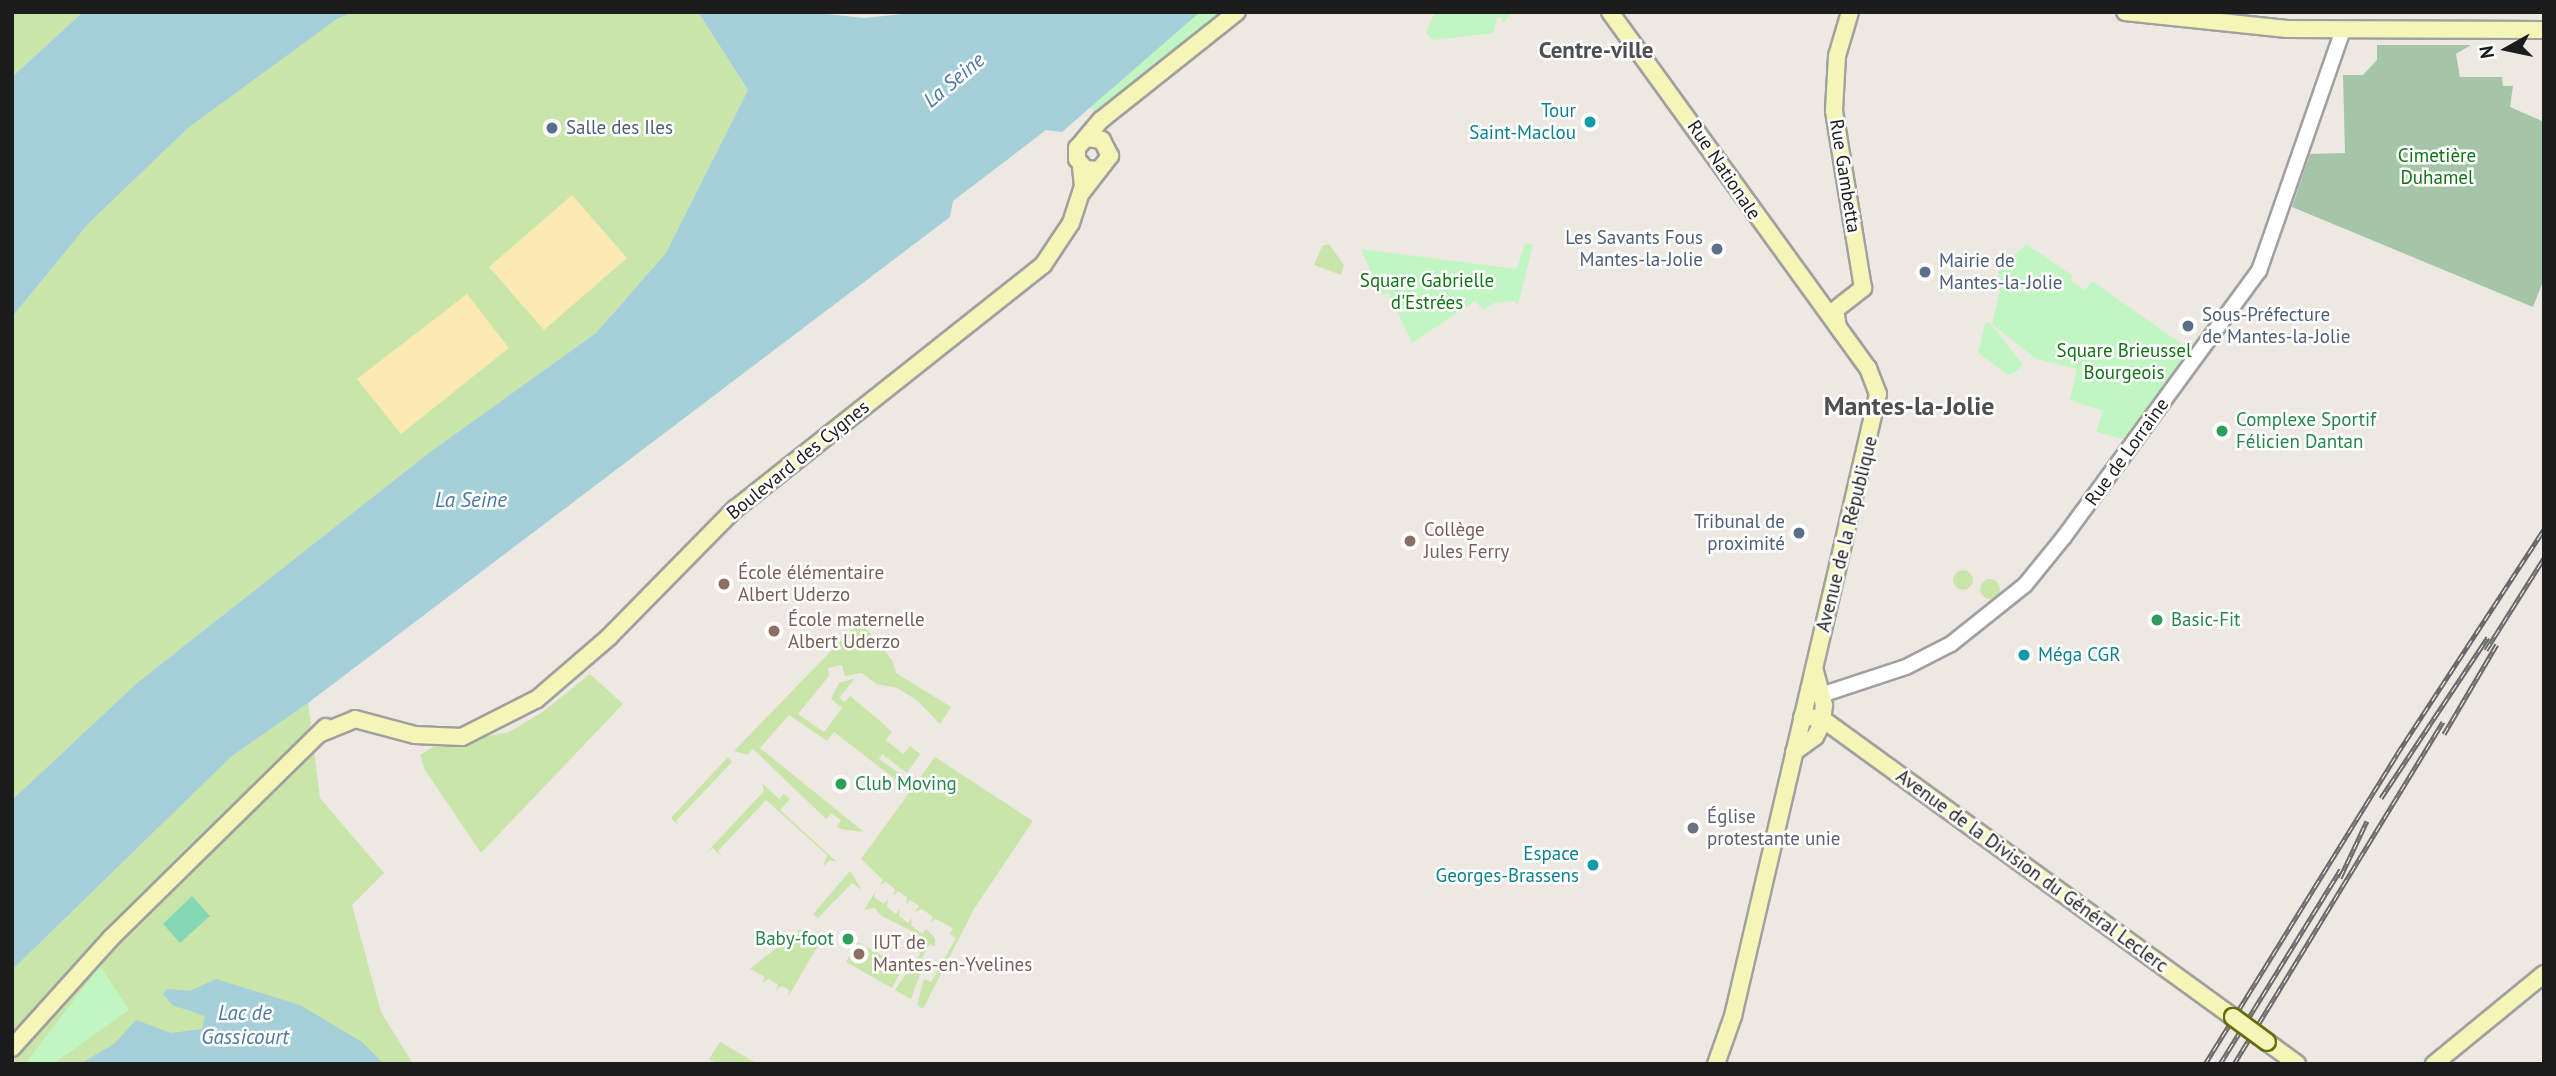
<!DOCTYPE html>
<meta charset="utf-8">
<style>
body{margin:0}
#map{position:relative;width:2556px;height:1076px;overflow:hidden;background:#ede9e2;font-family:"PT Sans",sans-serif}
div>[style]{position:absolute}
[style*='--x']{left:calc(var(--x)*1px);top:calc(var(--y)*1px);width:calc(var(--w)*1px);rotate:calc(var(--a)*1deg)}
.grass>*{inset:0;background:#cae5aa}
.round{border-radius:50%}
.sand>*{inset:0;background:#fbe9b3}
.cemetery>*{inset:0;background:#a5c5a8}
.park>*{inset:0;background:#c1f6c3}
.pitch>*{inset:0;background:#84d9b4}
.water>*{inset:0;background:#a5cfd9}
.roads{filter:drop-shadow(2px 0 #a0a0a0) drop-shadow(-2px 0 #a0a0a0) drop-shadow(0 2px #a0a0a0) drop-shadow(0 -2px #a0a0a0)}
.tertiary>*{height:14px;margin:-7px;padding:0 7px;transform-origin:7px;border-radius:7px;background:#fff}
.secondary>*{height:16px;margin:-8px;padding:0 8px;transform-origin:8px;border-radius:8px;background:#f5f5b8}
.rail>*{height:5px;margin-top:-2.5px;transform-origin:0;background:repeating-linear-gradient(90deg,#fff 0 8px,#6a6a6a 0 16px);box-sizing:border-box;border-block:2px solid #6a6a6a}
.bridges{filter:drop-shadow(2px 0 #666c0a) drop-shadow(-2px 0 #666c0a) drop-shadow(0 2px #666c0a) drop-shadow(0 -2px #666c0a)}
.secondary-bridge>*{height:16px;margin:-8px;padding:0 8px;transform-origin:8px;border-radius:8px;background:#f5f5b8}
.dots>*{width:19px;height:19px;translate:-50% -50%;box-sizing:border-box;border:4px solid #fff;border-radius:50%}
span{translate:-50% -50%;white-space:nowrap;text-align:center;line-height:1.15;-webkit-text-stroke:5px #fff;paint-order:stroke}
.culture-label{font-size:19px;color:#0d838f}
.right{translate:-100% -50%;text-align:right}
.left{translate:0 -50%;text-align:left}
.service-label{font-size:19px;color:#4e5e75}
.park-label{font-size:19px;color:#117415}
.street-label{font-size:19px;color:#1c1c1c}
.leisure-label{font-size:19px;color:#27864d}
.education-label{font-size:19px;color:#785e54}
.worship-label{font-size:19px;color:#5b616d}
.water-label{font-size:21px;color:#4b799f;font-style:italic}
.quarter-label{font-size:23px;color:#4f4f4f;font-weight:700}
.district-label{font-size:26px;color:#4f4f4f;font-weight:700}
.frame{position:absolute;inset:0;border:14px solid #1c1c1c;pointer-events:none}
.north{position:absolute;left:2472px;top:14px;width:70px;height:70px;-webkit-text-stroke:5px #fff;paint-order:stroke;rotate:261deg;font-size:19px;font-weight:700;line-height:28px;text-align:center;color:#1c1c1c}
.north::after{content:'';display:block;margin:auto;width:24px;height:32px;background:#1c1c1c;clip-path:polygon(50% 0,100% 100%,50% 72%,0 100%)}
</style>
<div id="map">
<div class="grass">
<div style="clip-path:polygon(12px 12px,83px 12px,12px 77px)"></div>
<div style="clip-path:polygon(354px 12px,698px 12px,748px 90px,666px 253px,596px 333px,430px 452px,137px 683px,12px 800px,12px 317px,88px 224px,188px 128px,337px 19px)"></div>
<div style="clip-path:polygon(1329px 244px,1344px 265px,1341px 275px,1314px 265px,1322px 246px)"></div>
<div class="round" style="left:1953px;top:570px;width:20px;height:20px"></div>
<div class="round" style="left:1980px;top:579px;width:20px;height:20px"></div>
<div style="clip-path:polygon(860px 621px,892px 660px,896px 673px,951px 707px,940px 724px,918px 701px,897px 688px,877px 684px,861px 673px,845px 676px,842px 665px,828px 668px,829px 676px,798px 714px,824px 732px,842px 708px,831px 699px,839px 683px,855px 678px,839px 698px,845px 702px,850px 696px,879px 720px,892px 732px,886px 740px,903px 754px,910px 746px,920px 754px,907px 773px,882px 754px,879px 759px,905px 777px,900px 783px,834px 732px,827px 741px,789px 715px,760px 748px,864px 832px,841px 829px,837px 826px,841px 821px,832px 813px,826px 819px,753px 749px,747px 755px,734px 751px)"></div>
<div style="clip-path:polygon(590px 674px,623px 704px,481px 853px,425px 770px,420px 755px,434px 746px,509px 732px,541px 713px)"></div>
<div style="clip-path:polygon(308px 703px,320px 798px,384px 873px,352px 905px,381px 1012px,413px 1064px,12px 1064px,12px 970px,232px 756px)"></div>
<div style="clip-path:polygon(728px 757px,732px 762px,677px 820px,678px 825px,671px 818px)"></div>
<div style="clip-path:polygon(935px 757px,1033px 821px,974px 909px,923px 1009px,917px 1005px,924px 979px,931px 982px,956px 938px,950px 934px,953px 928px,936px 919px,930px 923px,933px 917px,922px 909px,915px 912px,919px 906px,910px 900px,906px 905px,907px 897px,898px 891px,894px 896px,895px 889px,886px 882px,880px 885px,883px 880px,861px 859px)"></div>
<div style="clip-path:polygon(762px 783px,779px 799px,784px 794px,790px 799px,780px 810px,837px 862px,830px 860px,823px 867px,827px 855px,766px 800px,718px 851px,722px 857px,713px 848px,707px 852px,764px 791px)"></div>
<div style="clip-path:polygon(850px 871px,862px 890px,852px 883px,818px 918px,813px 914px)"></div>
<div style="clip-path:polygon(876px 890px,874px 897px,884px 904px,888px 899px,887px 907px,896px 914px,900px 909px,899px 916px,908px 923px,912px 918px,911px 925px,922px 934px,926px 929px,935px 938px,935px 947px,930px 944px,916px 968px,921px 971px,911px 999px,895px 990px,920px 954px,917px 948px,923px 937px,880px 915px,875px 908px,864px 910px)"></div>
<div style="clip-path:polygon(800px 929px,820px 942px,788px 997px,789px 990px,782px 986px,776px 990px,778px 984px,768px 979px,762px 983px,765px 977px,750px 969px)"></div>
<div style="clip-path:polygon(858px 942px,903px 967px,892px 988px,846px 962px)"></div>
<div style="clip-path:polygon(720px 1042px,758px 1064px,718px 1064px,709px 1059px)"></div>
</div>
<div class="sand">
<div style="clip-path:polygon(572px 195px,627px 258px,544px 330px,489px 267px)"></div>
<div style="clip-path:polygon(467px 294px,509px 348px,401px 434px,357px 379px)"></div>
</div>
<div class="cemetery">
<div style="clip-path:polygon(2377px 45px,2471px 45px,2456px 54px,2460px 77px,2502px 77px,2503px 86px,2513px 86px,2510px 107px,2544px 122px,2544px 279px,2533px 307px,2292px 207px,2310px 154px,2345px 153px,2343px 75px,2363px 75px,2377px 60px)"></div>
</div>
<div class="park">
<div style="clip-path:polygon(1196px 12px,1222px 12px,1098px 116px,1088px 104px)"></div>
<div style="clip-path:polygon(1435px 12px,1513px 12px,1503px 23px,1502px 17px,1497px 18px,1494px 33px,1433px 40px,1426px 33px)"></div>
<div style="clip-path:polygon(1525px 243px,1533px 245px,1518px 305px,1514px 301px,1494px 303px,1483px 310px,1475px 301px,1412px 343px,1388px 292px,1380px 295px,1361px 249px,1517px 269px)"></div>
<div style="clip-path:polygon(2026px 244px,2073px 276px,2071px 281px,2085px 290px,2092px 281px,2192px 351px,2127px 440px,2096px 432px,2103px 411px,2070px 400px,2077px 369px,2036px 359px,1992px 324px,2001px 286px,1998px 272px)"></div>
<div style="clip-path:polygon(1985px 323px,1990px 323px,2023px 365px,2014px 373px,2008px 375px,1978px 353px)"></div>
<div style="clip-path:polygon(100px 966px,129px 1010px,53px 1064px,25px 1064px)"></div>
</div>
<div class="pitch">
<div style="clip-path:polygon(192px 896px,210px 916px,180px 943px,163px 924px)"></div>
</div>
<div class="water">
<div style="clip-path:polygon(83px 12px,354px 12px,337px 19px,188px 128px,88px 224px,12px 317px,12px 77px)"></div>
<div style="clip-path:polygon(698px 12px,807px 12px,865px 18px,921px 12px,1200px 12px,1062px 132px,1046px 130px,953px 201px,950px 217px,308px 703px,232px 756px,12px 970px,12px 800px,137px 683px,430px 452px,596px 333px,666px 253px,748px 90px)"></div>
<div style="clip-path:polygon(216px 979px,300px 1005px,362px 1042px,384px 1064px,80px 1064px,114px 1044px,136px 1020px,171px 1033px,202px 1029px,205px 1016px,172px 1005px,163px 994px,167px 989px,190px 991px)"></div>
</div>
<div class="roads">
<div class="tertiary">
<div style="--x:1821;--y:695;--w:89;--a:-18.2"></div>
<div style="--x:1906;--y:667;--w:51;--a:-27.1"></div>
<div style="--x:1951;--y:644;--w:95;--a:-38.6"></div>
<div style="--x:2025;--y:585;--w:62;--a:-50.9"></div>
<div style="--x:2064;--y:537;--w:330;--a:-53.8"></div>
<div style="--x:2259;--y:271;--w:255;--a:-70.8"></div>
</div>
<div class="secondary">
<div style="--x:1610;--y:12;--w:440;--a:54.1"></div>
<div style="--x:1868;--y:368;--w:28;--a:69"></div>
<div style="--x:1878;--y:394;--w:639;--a:103.12"></div>
<div style="--x:1733;--y:1016;--w:51;--a:109.5"></div>
<div style="--x:2125;--y:12;--w:163;--a:6"></div>
<div style="--x:2287;--y:29;--w:257;--a:0.2"></div>
<div style="--x:1084;--y:140;--w:26;--a:-50"></div>
<div style="--x:1101;--y:120;--w:174;--a:-38.5"></div>
<div style="--x:1082;--y:192;--w:46;--a:-52.1"></div>
<div style="--x:1110;--y:156;--w:18;--a:-117"></div>
<div style="--x:1102;--y:140;--w:16;--a:-173"></div>
<div style="--x:1086;--y:138;--w:13;--a:132"></div>
<div style="--x:1077;--y:148;--w:11;--a:90"></div>
<div style="--x:1077;--y:159;--w:13;--a:51"></div>
<div style="--x:1085;--y:169;--w:14;--a:4"></div>
<div style="--x:1838;--y:327;--w:17;--a:-100"></div>
<div style="--x:1835;--y:310;--w:36;--a:-38"></div>
<div style="--x:1863;--y:288;--w:180;--a:-99.3"></div>
<div style="--x:1834;--y:110;--w:54;--a:-86.8"></div>
<div style="--x:1837;--y:56;--w:46;--a:-73.5"></div>
<div style="--x:1802;--y:717;--w:19;--a:3"></div>
<div style="--x:1821;--y:718;--w:509;--a:35.97"></div>
<div style="--x:321;--y:733;--w:37;--a:-22"></div>
<div style="--x:355;--y:719;--w:62;--a:14.9"></div>
<div style="--x:415;--y:735;--w:47;--a:2.4"></div>
<div style="--x:462;--y:737;--w:84;--a:-26.9"></div>
<div style="--x:537;--y:699;--w:95;--a:-40.7"></div>
<div style="--x:609;--y:637;--w:180;--a:-45.5"></div>
<div style="--x:735;--y:509;--w:393;--a:-38.4"></div>
<div style="--x:1043;--y:265;--w:50;--a:-56.3"></div>
<div style="--x:1071;--y:223;--w:39;--a:-72"></div>
<div style="--x:1083;--y:186;--w:20;--a:-96"></div>
<div style="--x:1794;--y:752;--w:26;--a:-36"></div>
<div style="--x:1815;--y:737;--w:16;--a:-63"></div>
<div style="--x:1822;--y:723;--w:18;--a:-84"></div>
<div style="--x:1824;--y:705;--w:34;--a:-105"></div>
<div style="--x:2267;--y:1042;--w:37;--a:36"></div>
<div style="--x:12;--y:1048;--w:148;--a:-48"></div>
<div style="--x:111;--y:938;--w:301;--a:-44.5"></div>
<div style="--x:2434;--y:1064;--w:142;--a:-39.3"></div>
</div>
</div>
<div class="rail">
<div style="--x:2486;--y:650;--w:109;--a:-57.8"></div>
<div style="--x:2444;--y:734;--w:104;--a:-59.5"></div>
<div style="--x:2381;--y:798;--w:193;--a:-56.4"></div>
<div style="--x:2340;--y:878;--w:63;--a:-64.7"></div>
<div style="--x:2205;--y:1064;--w:365;--a:-58.2"></div>
<div style="--x:2397;--y:754;--w:269;--a:-56.8"></div>
<div style="--x:2220;--y:1064;--w:229;--a:-58.2"></div>
<div style="--x:2234;--y:1064;--w:401;--a:-58.6"></div>
</div>
<div class="bridges">
<div class="secondary-bridge">
<div style="--x:2233;--y:1017;--w:42;--a:36.3"></div>
</div>
</div>
<div class="dots">
<div style="left:1590px;top:122px;background:#0f9aa8"></div>
<div style="left:552px;top:128px;background:#5c6f8a"></div>
<div style="left:1717px;top:249px;background:#5c6f8a"></div>
<div style="left:1925px;top:272px;background:#5c6f8a"></div>
<div style="left:2188px;top:326px;background:#5c6f8a"></div>
<div style="left:2222px;top:431px;background:#2e9e5b"></div>
<div style="left:1799px;top:533px;background:#5c6f8a"></div>
<div style="left:1410px;top:541px;background:#8d6e63"></div>
<div style="left:724px;top:584px;background:#8d6e63"></div>
<div style="left:2157px;top:620px;background:#2e9e5b"></div>
<div style="left:774px;top:631px;background:#8d6e63"></div>
<div style="left:2024px;top:655px;background:#0f9aa8"></div>
<div style="left:841px;top:784px;background:#2e9e5b"></div>
<div style="left:1693px;top:828px;background:#6b7280"></div>
<div style="left:1593px;top:865px;background:#0f9aa8"></div>
<div style="left:848px;top:939px;background:#2e9e5b"></div>
<div style="left:859px;top:954px;background:#8d6e63"></div>
</div>
<div class="culture-label">
<span class="right" style="left:1576px;top:122px">Tour<br>Saint-Maclou</span>
<span class="left" style="left:2038px;top:655px">Méga CGR</span>
<span class="right" style="left:1579px;top:865px">Espace<br>Georges-Brassens</span>
</div>
<div class="service-label">
<span class="left" style="left:566px;top:128px">Salle des Iles</span>
<span class="right" style="left:1703px;top:249px">Les Savants Fous<br>Mantes-la-Jolie</span>
<span class="left" style="left:1939px;top:272px">Mairie de<br>Mantes-la-Jolie</span>
<span class="left" style="left:2202px;top:326px">Sous-Préfecture<br>de Mantes-la-Jolie</span>
<span class="right" style="left:1785px;top:533px">Tribunal de<br>proximité</span>
</div>
<div class="park-label">
<span style="left:2437px;top:167px">Cimetière<br>Duhamel</span>
<span style="left:1427px;top:292px">Square Gabrielle<br>d'Estrées</span>
<span style="left:2124px;top:362px">Square Brieussel<br>Bourgeois</span>
</div>
<div class="street-label">
<span style="left:1724px;top:170px;rotate:56deg">Rue Nationale</span>
<span style="left:1845px;top:176px;rotate:81deg">Rue Gambetta</span>
<span style="left:2127px;top:452px;rotate:-54deg">Rue de Lorraine</span>
<span style="left:798px;top:460px;rotate:-39deg">Boulevard des Cygnes</span>
<span style="left:1847px;top:534px;rotate:-76deg">Avenue de la République</span>
<span style="left:2032px;top:871px;rotate:36deg">Avenue de la Division du Général Leclerc</span>
</div>
<div class="leisure-label">
<span class="left" style="left:2236px;top:431px">Complexe Sportif<br>Félicien Dantan</span>
<span class="left" style="left:2171px;top:620px">Basic-Fit</span>
<span class="left" style="left:855px;top:784px">Club Moving</span>
<span class="right" style="left:834px;top:939px">Baby-foot</span>
</div>
<div class="education-label">
<span class="left" style="left:1424px;top:541px">Collège<br>Jules Ferry</span>
<span class="left" style="left:738px;top:584px">École élémentaire<br>Albert Uderzo</span>
<span class="left" style="left:788px;top:631px">École maternelle<br>Albert Uderzo</span>
<span class="left" style="left:873px;top:954px">IUT de<br>Mantes-en-Yvelines</span>
</div>
<div class="worship-label">
<span class="left" style="left:1707px;top:828px">Église<br>protestante unie</span>
</div>
<div class="water-label">
<span style="left:954px;top:80px;rotate:-40deg">La Seine</span>
<span style="left:471px;top:500px">La Seine</span>
<span style="left:245px;top:1025px">Lac de<br>Gassicourt</span>
</div>
<div class="quarter-label">
<span style="left:1596px;top:50px">Centre-ville</span>
</div>
<div class="district-label">
<span style="left:1909px;top:406px">Mantes-la-Jolie</span>
</div>
<div class="frame"></div>
<div class="north">N</div>
</div>
